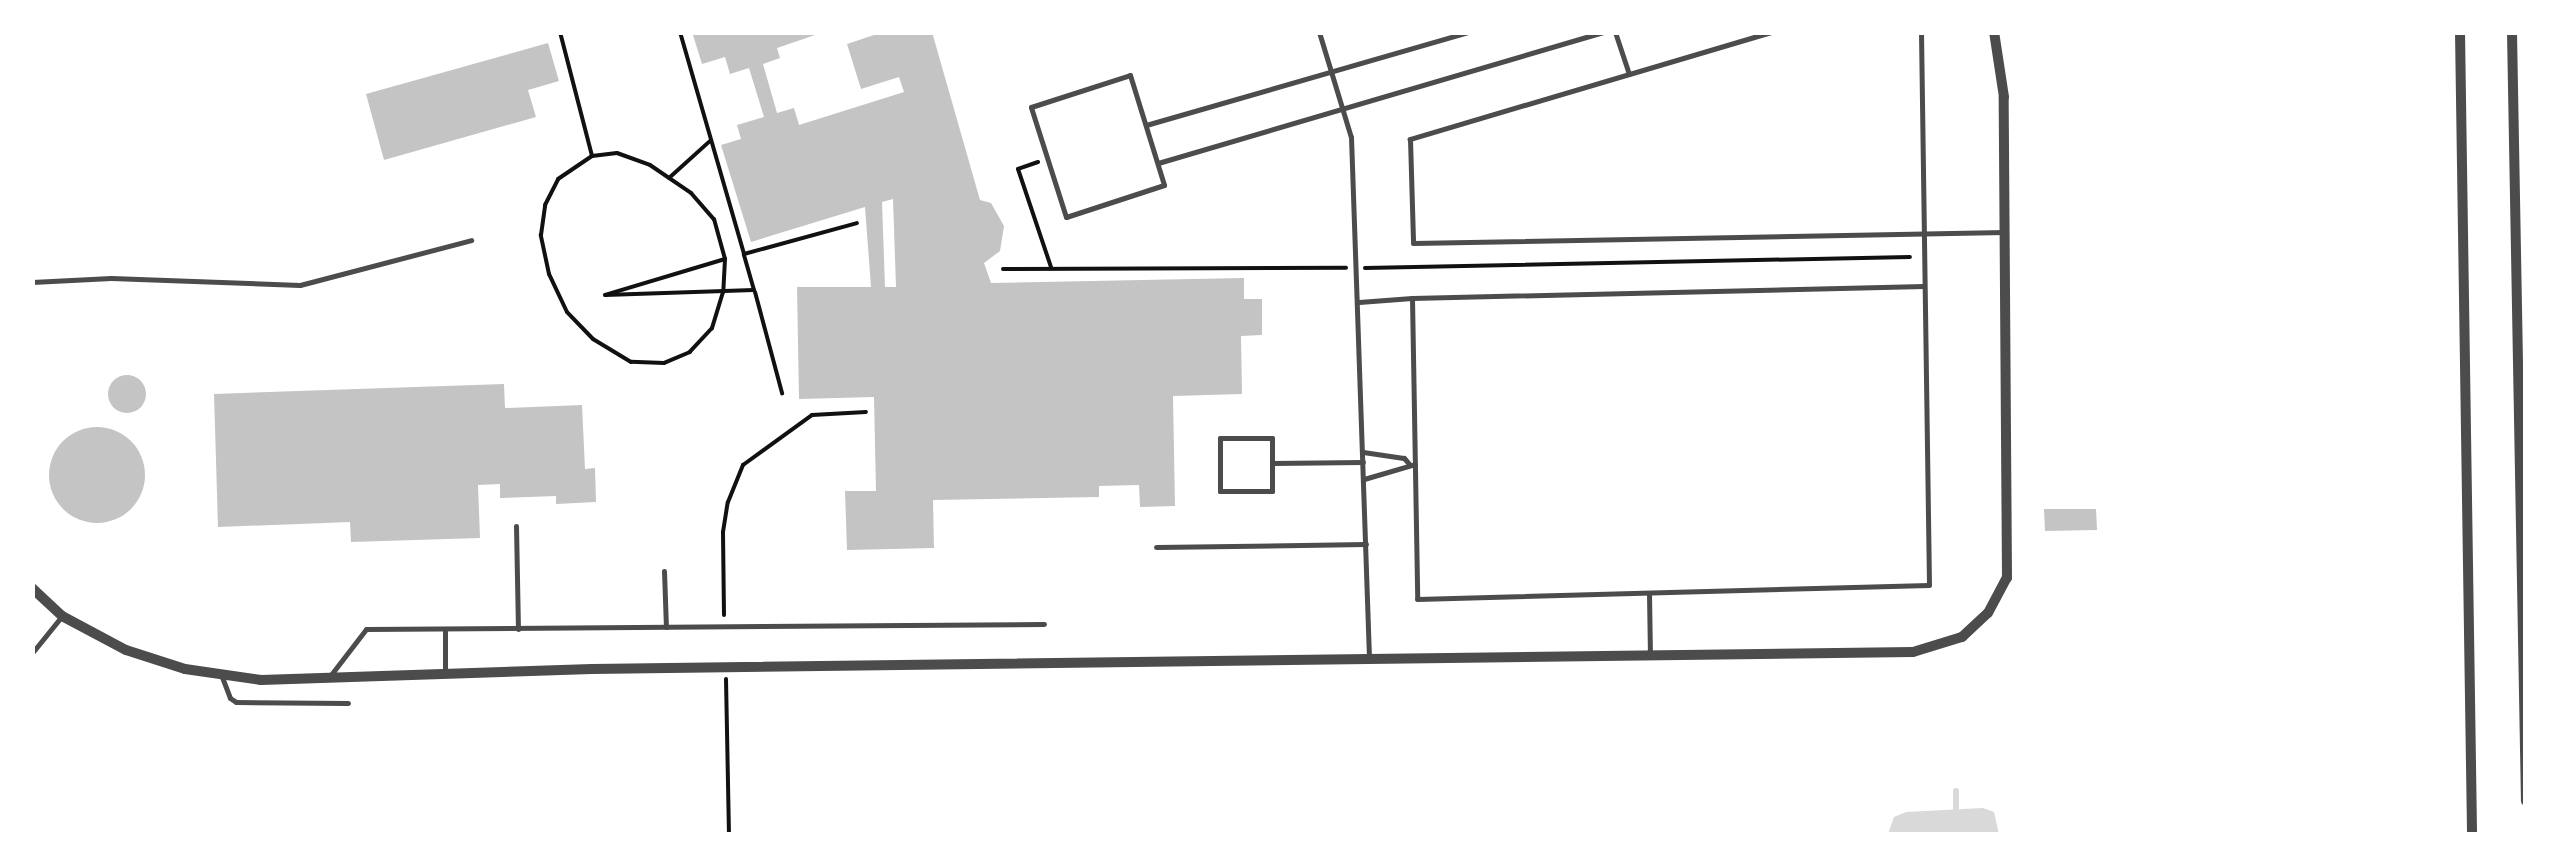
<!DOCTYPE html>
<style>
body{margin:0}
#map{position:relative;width:2558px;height:867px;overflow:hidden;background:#fff;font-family:Inter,sans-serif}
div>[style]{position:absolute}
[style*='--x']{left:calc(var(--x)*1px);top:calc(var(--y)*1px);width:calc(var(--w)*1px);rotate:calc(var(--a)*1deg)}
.water>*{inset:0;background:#d9d9d9}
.stream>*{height:6px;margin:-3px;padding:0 3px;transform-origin:3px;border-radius:3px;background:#d9d9d9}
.building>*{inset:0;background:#c4c4c4}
.round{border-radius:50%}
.path>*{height:4px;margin:-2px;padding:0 2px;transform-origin:2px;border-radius:2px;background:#111}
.service>*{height:5px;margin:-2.5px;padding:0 2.5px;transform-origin:2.5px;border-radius:2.5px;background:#4c4c4c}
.minor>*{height:10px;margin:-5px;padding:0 5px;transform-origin:5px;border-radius:5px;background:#4c4c4c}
span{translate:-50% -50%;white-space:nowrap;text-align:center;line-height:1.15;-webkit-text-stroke:9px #fff;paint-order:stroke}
.frame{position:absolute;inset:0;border:35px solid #fff;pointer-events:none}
</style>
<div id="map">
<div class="water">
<div style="clip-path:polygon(1983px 808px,1994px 812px,1999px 834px,1888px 834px,1894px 817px,1906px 812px)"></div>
</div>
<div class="stream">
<div style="--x:1956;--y:810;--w:19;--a:-90"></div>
</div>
<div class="building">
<div style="clip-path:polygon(evenodd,692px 32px,824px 32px,777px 48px,780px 58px,763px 64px,777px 113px,794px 108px,799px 125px,904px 92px,899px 77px,861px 89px,847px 44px,883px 32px,932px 32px,980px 200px,991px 203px,1004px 226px,1000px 251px,984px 263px,991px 283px,1244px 278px,1244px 299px,1262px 299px,1262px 335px,1241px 336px,1242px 394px,1173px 396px,1175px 506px,1140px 507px,1139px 485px,1099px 486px,1099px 497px,933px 500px,934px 548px,847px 550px,845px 491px,876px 491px,874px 397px,799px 399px,797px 287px,871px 287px,865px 207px,751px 242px,721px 145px,741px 139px,737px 125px,764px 117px,749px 68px,730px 74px,725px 57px,702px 64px,692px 32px,893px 199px,896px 287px,885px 287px,882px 202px,893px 199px)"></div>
<div style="clip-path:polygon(548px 43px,559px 81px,528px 90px,536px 117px,384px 160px,366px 94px)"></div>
<div class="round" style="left:108px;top:375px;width:38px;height:38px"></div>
<div style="clip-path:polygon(504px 384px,505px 408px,582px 405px,585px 469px,595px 468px,596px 502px,556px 504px,556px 496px,500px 498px,500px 484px,478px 485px,480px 538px,351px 542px,350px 522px,218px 527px,214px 394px)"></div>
<div class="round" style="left:49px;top:427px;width:96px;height:96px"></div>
<div style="clip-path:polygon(2044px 509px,2096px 509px,2097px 530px,2045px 531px)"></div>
</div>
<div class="path">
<div style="--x:560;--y:32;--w:128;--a:75.5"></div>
<div style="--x:680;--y:32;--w:231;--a:73.9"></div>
<div style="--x:617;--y:153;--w:35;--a:20"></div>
<div style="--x:650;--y:165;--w:50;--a:34.3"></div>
<div style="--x:691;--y:193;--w:35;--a:49"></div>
<div style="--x:714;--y:219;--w:41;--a:74.6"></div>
<div style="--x:725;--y:259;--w:33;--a:93"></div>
<div style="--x:723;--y:292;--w:38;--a:107"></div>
<div style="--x:712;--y:328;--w:33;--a:133"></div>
<div style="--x:690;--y:352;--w:28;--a:157"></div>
<div style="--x:664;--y:363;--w:33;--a:-178"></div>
<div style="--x:631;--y:362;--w:44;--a:-148.8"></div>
<div style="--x:593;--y:339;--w:37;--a:-134"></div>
<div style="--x:567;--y:312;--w:42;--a:-115.3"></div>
<div style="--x:549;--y:274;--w:40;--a:-102"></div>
<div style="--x:541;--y:235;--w:30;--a:-82"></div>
<div style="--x:545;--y:205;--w:29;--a:-63"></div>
<div style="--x:558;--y:179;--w:41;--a:-34.1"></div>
<div style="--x:592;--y:156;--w:25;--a:-7"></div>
<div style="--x:1038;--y:162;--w:21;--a:161"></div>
<div style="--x:1018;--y:169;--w:103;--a:71.4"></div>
<div style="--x:669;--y:178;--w:55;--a:-42.1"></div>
<div style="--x:725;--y:259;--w:125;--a:163.3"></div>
<div style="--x:605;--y:295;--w:149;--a:-1.9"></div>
<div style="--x:754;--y:290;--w:37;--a:-106"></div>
<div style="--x:744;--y:254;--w:117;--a:-15.3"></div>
<div style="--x:1365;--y:268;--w:545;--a:-1.16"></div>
<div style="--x:1003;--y:269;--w:343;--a:-0.2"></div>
<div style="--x:755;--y:292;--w:105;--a:75"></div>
<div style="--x:724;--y:615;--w:83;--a:-90.7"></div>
<div style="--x:723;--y:532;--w:30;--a:-81"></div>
<div style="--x:728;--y:502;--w:40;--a:-68"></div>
<div style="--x:743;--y:465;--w:85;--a:-35.9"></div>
<div style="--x:812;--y:415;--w:54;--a:-3.2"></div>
<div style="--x:726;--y:679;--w:155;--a:88.9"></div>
</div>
<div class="service">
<div style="--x:1319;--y:32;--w:110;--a:73.1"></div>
<div style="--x:1351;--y:137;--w:521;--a:88.02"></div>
<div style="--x:1615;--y:32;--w:44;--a:71.6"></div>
<div style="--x:1771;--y:32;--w:377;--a:163.5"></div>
<div style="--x:1410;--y:139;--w:104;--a:88.3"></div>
<div style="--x:1413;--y:243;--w:592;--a:-1.06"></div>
<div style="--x:1130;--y:75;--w:115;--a:72.8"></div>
<div style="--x:1164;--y:185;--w:103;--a:161.9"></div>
<div style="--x:1066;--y:217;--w:115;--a:-107.7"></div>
<div style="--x:1031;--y:107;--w:104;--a:-17.9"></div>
<div style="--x:1146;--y:125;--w:335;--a:-16.1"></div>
<div style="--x:1158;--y:163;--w:464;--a:-16.4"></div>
<div style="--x:32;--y:282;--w:79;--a:-2.9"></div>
<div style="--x:111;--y:278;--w:189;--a:2.1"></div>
<div style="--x:300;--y:285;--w:177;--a:-14.7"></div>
<div style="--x:1412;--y:298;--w:512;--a:-1.34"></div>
<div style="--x:1359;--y:302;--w:53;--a:-4.3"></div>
<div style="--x:1412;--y:298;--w:301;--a:89"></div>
<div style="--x:1417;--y:599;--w:512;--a:-1.57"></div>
<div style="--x:1929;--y:585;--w:553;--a:-90.83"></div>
<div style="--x:1220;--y:438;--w:52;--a:0"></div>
<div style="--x:1272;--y:438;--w:53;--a:90"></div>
<div style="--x:1272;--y:491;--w:52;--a:180"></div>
<div style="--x:1220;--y:491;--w:53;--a:-90"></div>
<div style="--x:1363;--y:452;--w:41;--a:8.3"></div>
<div style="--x:1404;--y:458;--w:9;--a:49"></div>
<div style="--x:1272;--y:463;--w:91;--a:-0.6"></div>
<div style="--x:1364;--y:479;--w:53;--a:-16.4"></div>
<div style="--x:516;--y:526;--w:103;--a:88.9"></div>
<div style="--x:1156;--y:547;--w:210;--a:-0.8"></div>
<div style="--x:664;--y:571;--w:56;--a:88"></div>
<div style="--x:1649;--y:593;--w:62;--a:89.1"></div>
<div style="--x:445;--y:630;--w:44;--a:90"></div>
<div style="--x:32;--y:653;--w:48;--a:-51"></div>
<div style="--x:330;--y:676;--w:59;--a:-52.5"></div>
<div style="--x:366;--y:629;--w:678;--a:-0.42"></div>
<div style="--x:222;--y:677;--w:22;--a:69"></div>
<div style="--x:230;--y:698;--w:7;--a:34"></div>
<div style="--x:236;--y:702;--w:112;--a:0.5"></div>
</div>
<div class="minor">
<div style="--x:2460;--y:32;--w:802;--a:89.14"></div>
<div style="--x:2512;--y:32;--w:769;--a:88.96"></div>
<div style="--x:32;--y:588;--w:41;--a:43"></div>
<div style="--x:62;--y:616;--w:72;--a:28"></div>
<div style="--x:126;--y:650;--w:62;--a:17.9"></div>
<div style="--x:185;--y:669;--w:77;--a:8.2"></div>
<div style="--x:261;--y:680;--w:331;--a:-1.9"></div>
<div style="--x:592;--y:669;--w:1321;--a:-0.74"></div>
<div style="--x:1913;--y:652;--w:51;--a:-17"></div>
<div style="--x:1962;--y:637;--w:35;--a:-43"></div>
<div style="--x:1988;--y:613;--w:40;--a:-62"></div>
<div style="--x:2007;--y:578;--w:481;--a:-90.4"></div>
<div style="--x:2004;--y:97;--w:66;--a:-98.7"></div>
</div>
<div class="frame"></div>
</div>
